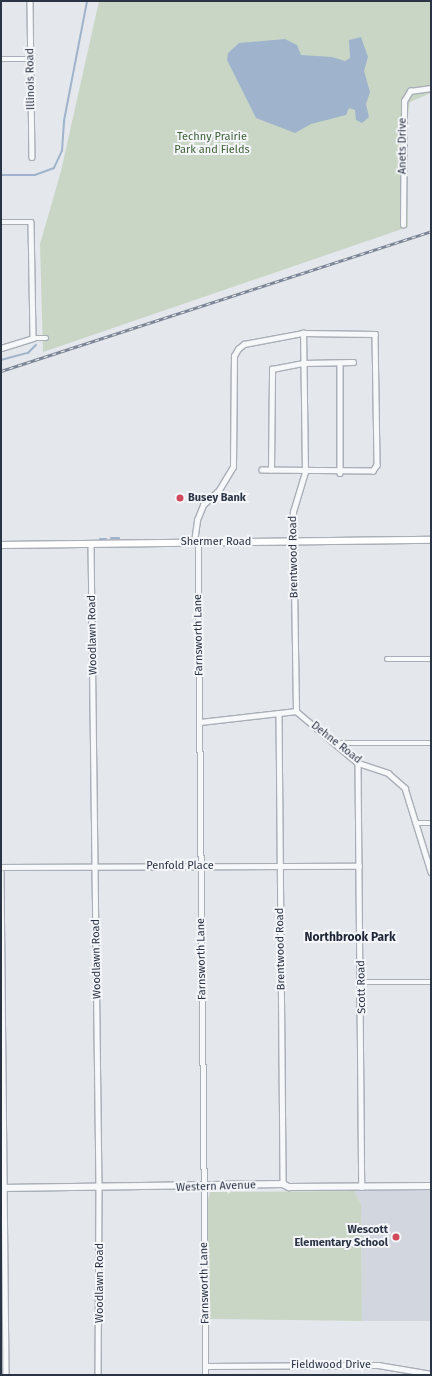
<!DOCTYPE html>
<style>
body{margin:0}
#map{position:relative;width:432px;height:1376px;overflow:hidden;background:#e4e7ec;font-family:"Fira Sans",sans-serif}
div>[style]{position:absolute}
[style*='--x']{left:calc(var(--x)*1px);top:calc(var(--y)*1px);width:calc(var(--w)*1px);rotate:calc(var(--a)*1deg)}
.built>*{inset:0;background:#d2d6de}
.green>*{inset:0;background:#c9d6c5}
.water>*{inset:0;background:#9fb4cc}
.stream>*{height:1.5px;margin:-0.75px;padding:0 0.75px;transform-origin:0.75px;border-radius:0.75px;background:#9fb4cc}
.roads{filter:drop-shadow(1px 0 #a9aeb7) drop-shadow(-1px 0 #a9aeb7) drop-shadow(0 1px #a9aeb7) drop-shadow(0 -1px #a9aeb7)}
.minor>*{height:4.5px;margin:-2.25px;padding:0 2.25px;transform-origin:2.25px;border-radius:2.25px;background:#f7f8fa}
.tertiary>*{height:5.5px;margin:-2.75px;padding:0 2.75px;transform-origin:2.75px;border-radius:2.75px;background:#f7f8fa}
.secondary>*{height:6px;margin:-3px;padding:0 3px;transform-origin:3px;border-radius:3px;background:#fff}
.rail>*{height:3px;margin-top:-1.5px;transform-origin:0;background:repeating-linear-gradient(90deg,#f4f6f9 0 4.5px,#7d8696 0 9px);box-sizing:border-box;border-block:1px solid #7d8696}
.dots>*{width:11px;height:11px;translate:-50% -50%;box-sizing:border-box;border:2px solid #f4f6f9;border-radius:50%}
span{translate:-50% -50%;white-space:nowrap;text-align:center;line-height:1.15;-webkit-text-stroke:4px #f4f6f9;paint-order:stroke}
.street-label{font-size:11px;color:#2b3445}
.park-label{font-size:11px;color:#3f6138}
.poi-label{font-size:11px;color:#2b3445;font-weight:700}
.left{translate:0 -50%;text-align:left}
.right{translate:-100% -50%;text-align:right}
.neighbourhood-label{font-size:12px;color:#1d2536;font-weight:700}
.frame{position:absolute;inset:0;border:2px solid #2b3445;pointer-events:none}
</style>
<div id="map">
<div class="built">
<div style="clip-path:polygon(431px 1190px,431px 1321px,362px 1321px,361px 1204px,354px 1191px)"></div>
</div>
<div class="green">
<div style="clip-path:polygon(99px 1px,431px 1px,431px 93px,410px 102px,406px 127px,408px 227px,43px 352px,40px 244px,61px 171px)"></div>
<div style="clip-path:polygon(354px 1191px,361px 1204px,362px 1321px,208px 1319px,208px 1199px,210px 1192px)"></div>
</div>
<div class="water">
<div style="clip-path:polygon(361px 37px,368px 57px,364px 71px,370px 92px,366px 104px,369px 117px,362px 123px,356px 120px,355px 110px,349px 108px,346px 115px,311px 124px,295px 133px,256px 118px,227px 60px,228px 53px,239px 43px,285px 39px,297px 45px,301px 55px,332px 57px,345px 61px,350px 58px,349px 40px)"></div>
</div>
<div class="stream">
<div style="--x:1;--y:175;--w:34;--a:0"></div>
<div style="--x:35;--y:175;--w:20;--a:-20"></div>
<div style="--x:54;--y:168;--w:19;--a:-65"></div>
<div style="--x:62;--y:151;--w:30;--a:-86"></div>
<div style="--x:64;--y:121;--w:122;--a:-79.1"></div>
<div style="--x:1;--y:360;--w:28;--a:-15"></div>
<div style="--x:28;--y:353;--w:11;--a:-45"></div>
<div style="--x:111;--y:538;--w:8;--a:0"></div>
<div style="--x:100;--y:539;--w:6;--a:0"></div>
</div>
<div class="roads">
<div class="minor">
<div style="--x:30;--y:1;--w:156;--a:89.3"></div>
<div style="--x:1;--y:59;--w:30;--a:0"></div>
<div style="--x:1;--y:222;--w:30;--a:0"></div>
<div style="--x:31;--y:222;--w:116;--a:89"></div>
<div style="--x:403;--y:225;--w:124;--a:-89.5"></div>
<div style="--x:404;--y:101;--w:12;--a:-59"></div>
<div style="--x:410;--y:91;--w:21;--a:-8"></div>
<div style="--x:1;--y:348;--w:34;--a:-17"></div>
<div style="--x:33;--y:338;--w:13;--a:0"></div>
<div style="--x:340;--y:363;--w:110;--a:90"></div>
<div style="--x:271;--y:470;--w:101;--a:-89.4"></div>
<div style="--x:272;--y:369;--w:33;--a:-11"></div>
<div style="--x:304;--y:363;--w:49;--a:-1.2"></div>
<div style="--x:194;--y:542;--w:22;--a:-82"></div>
<div style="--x:197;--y:520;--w:16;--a:-68"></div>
<div style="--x:203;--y:505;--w:22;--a:-43"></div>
<div style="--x:219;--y:490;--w:27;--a:-59"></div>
<div style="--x:233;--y:467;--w:111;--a:-89.5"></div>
<div style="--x:234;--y:356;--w:8;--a:-60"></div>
<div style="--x:238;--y:349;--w:8;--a:-40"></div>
<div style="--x:244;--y:344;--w:60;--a:-10.6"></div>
<div style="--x:303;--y:333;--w:72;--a:0.8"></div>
<div style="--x:375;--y:334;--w:131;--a:89.1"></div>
<div style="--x:377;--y:465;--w:7;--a:124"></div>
<div style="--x:373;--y:471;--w:111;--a:-179.5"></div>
<div style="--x:198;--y:542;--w:833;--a:89.45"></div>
<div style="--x:91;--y:543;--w:645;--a:89.29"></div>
<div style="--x:99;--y:1188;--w:187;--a:90.3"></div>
<div style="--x:387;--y:659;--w:44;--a:0"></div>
<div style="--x:296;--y:711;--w:199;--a:-90.9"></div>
<div style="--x:293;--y:512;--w:42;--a:-73.3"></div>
<div style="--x:305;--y:472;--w:139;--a:-90.8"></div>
<div style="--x:279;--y:713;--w:471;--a:89.5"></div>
<div style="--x:200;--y:722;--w:97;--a:-6.5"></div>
<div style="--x:296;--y:711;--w:81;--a:40"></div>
<div style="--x:358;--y:763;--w:32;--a:18"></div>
<div style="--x:388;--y:773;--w:23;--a:41"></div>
<div style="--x:405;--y:788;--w:88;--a:72.8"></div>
<div style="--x:334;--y:743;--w:97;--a:0"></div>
<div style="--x:358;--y:763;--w:424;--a:89.5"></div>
<div style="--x:418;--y:823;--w:13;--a:0"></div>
<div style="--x:1;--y:867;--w:358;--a:-0.2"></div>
<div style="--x:1;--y:872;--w:503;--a:89.43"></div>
<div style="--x:362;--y:982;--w:69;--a:0"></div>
<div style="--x:206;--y:1366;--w:172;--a:-0.3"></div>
<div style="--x:378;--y:1365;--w:54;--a:9.6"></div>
</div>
<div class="tertiary">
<div style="--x:1;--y:1188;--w:282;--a:-0.8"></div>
<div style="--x:283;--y:1184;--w:7;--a:27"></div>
<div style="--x:289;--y:1187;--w:142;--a:-0.4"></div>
</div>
<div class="secondary">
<div style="--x:1;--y:545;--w:430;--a:-0.7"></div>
</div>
</div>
<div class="rail">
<div style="--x:1;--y:371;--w:452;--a:-18"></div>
</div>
<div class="dots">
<div style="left:180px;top:498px;background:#d1495b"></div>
<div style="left:396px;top:1237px;background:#d1495b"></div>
</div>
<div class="street-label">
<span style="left:31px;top:79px;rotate:-91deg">Illinois Road</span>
<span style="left:403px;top:146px;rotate:-90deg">Anets Drive</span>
<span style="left:216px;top:542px">Shermer Road</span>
<span style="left:294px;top:557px;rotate:-91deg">Brentwood Road</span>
<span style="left:93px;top:635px;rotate:-91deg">Woodlawn Road</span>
<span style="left:199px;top:635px;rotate:-91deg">Farnsworth Lane</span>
<span style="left:336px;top:743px;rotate:38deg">Dehne Road</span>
<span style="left:180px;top:866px">Penfold Place</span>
<span style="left:281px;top:949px;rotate:-91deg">Brentwood Road</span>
<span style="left:97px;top:959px;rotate:-91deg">Woodlawn Road</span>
<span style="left:202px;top:959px;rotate:-91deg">Farnsworth Lane</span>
<span style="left:362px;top:987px;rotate:-91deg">Scott Road</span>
<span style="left:216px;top:1187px;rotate:-2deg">Western Avenue</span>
<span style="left:100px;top:1283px;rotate:-90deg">Woodlawn Road</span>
<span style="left:205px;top:1283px;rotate:-91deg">Farnsworth Lane</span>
<span style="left:331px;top:1365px">Fieldwood Drive</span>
</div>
<div class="park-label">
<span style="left:212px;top:144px">Techny Prairie<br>Park and Fields</span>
</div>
<div class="poi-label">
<span class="left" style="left:188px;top:498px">Busey Bank</span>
<span class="right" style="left:388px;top:1237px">Wescott<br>Elementary School</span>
</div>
<div class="neighbourhood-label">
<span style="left:350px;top:938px">Northbrook Park</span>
</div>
<div class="frame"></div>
</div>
